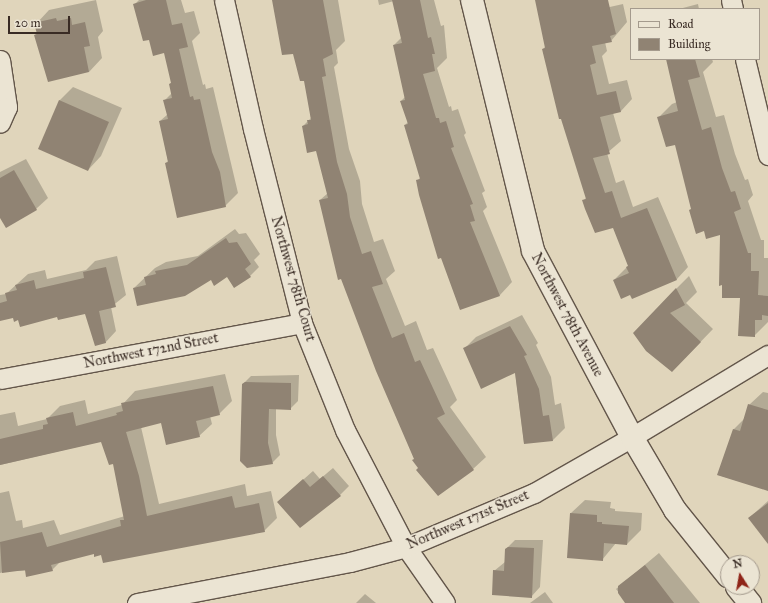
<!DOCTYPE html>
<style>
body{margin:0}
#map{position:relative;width:768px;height:603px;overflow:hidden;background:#e0d5bb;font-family:"IM FELL Great Primer",serif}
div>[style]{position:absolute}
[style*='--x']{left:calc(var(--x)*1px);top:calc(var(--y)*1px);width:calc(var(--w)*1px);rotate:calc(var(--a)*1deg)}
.shadow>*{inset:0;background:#0003}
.building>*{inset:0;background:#908373}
.roads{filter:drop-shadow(1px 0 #63564a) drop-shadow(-1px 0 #63564a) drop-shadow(0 1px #63564a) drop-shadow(0 -1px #63564a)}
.street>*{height:19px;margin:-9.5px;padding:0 9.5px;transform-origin:9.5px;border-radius:9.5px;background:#ebe4d3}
.secondary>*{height:22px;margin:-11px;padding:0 11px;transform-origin:11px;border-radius:11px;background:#ebe4d3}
span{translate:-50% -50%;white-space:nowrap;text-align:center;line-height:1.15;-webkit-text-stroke:3px #ebe4d3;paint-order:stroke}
.street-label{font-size:14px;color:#392b24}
.legend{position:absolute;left:630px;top:8px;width:130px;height:52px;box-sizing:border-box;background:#ebe4d3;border:1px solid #a49a8d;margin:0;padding:5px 7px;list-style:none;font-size:12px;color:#392b24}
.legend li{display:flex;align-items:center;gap:8px;height:20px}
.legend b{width:20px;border:1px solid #a49a8d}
.north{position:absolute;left:720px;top:555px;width:40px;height:40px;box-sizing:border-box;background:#ebe4d3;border:1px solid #a49a8d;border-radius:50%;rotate:349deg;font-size:11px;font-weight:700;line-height:16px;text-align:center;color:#392b24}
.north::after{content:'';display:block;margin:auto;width:14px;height:18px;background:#8f2418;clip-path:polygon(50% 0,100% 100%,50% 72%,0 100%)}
.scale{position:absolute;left:8px;top:16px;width:62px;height:18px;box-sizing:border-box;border:2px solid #392b24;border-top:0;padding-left:5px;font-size:12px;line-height:14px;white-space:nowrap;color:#392b24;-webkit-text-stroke:3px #ebe4d3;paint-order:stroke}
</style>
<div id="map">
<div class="shadow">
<div style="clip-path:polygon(96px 0,103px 31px,98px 37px,102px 58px,89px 72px,35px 35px,38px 32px,36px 24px,49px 10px)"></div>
<div style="clip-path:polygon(139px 0,181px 0,185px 13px,194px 11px,200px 33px,192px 41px,203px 85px,205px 84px,206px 89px,213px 87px,238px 193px,225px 206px,166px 163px,168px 161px,160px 121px,168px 114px,164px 101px,172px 93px,170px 84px,172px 82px,165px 52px,149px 39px,135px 4px)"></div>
<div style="clip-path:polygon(273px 0,338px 0,345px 41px,336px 50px,338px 63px,334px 67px,349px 149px,360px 181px,362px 204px,374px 242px,383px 239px,395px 271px,386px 279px,405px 326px,416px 321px,427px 350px,433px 348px,457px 400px,450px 407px,486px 457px,473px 469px,419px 468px,415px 458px,320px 200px,328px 193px,317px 150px,303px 126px,311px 118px,305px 80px)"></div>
<div style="clip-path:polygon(378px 0,434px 0,441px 26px,444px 25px,447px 58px,437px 68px,449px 107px,451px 106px,452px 111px,458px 109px,466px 133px,464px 135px,485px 191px,482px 193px,487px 207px,483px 211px,512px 282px,500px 295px,460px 309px,417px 181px,421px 177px,405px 125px,408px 122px,401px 101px,405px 97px,394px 45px,402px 37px,394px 1px,379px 5px)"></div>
<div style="clip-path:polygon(536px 0,590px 0,592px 11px,623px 4px,627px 22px,611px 41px,605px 42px,607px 51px,602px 56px,609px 84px,627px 80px,632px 99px,621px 111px,613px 113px,621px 141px,607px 153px,616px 183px,624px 180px,633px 207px,658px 197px,688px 267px,677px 279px,633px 297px,614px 280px,629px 265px,613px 226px,583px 201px,587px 197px,543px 49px,546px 46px)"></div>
<div style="clip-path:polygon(698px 4px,699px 9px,679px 9px)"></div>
<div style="clip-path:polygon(667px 59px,712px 59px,713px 62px,703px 72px,716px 117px,724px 115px,735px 154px,745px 180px,748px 179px,753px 195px,748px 201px,761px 240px,764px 240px,764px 258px,768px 258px,768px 322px,754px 336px,721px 233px,704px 230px,697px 232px,676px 144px,659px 117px,672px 104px,677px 102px)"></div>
<div style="clip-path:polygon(73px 87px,122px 108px,101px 156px,88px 170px,59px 101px)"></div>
<div style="clip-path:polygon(26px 159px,48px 198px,36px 209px,0 215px,0 172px)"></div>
<div style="clip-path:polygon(235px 229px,239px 234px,246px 233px,260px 254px,254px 260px,259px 267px,250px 276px,228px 276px,134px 288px,155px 268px,166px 262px,198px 256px)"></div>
<div style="clip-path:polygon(117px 256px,126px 295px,111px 307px,116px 331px,105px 343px,85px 313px,19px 319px,13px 317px,0 320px,0 295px,6px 294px,28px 274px,45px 270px,47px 279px,86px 270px,95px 261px)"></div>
<div style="clip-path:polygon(689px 276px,697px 292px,686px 303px,713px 329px,685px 358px,647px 350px,676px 289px)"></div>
<div style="clip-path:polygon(522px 315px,538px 343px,536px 345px,551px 377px,555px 405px,561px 403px,565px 428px,553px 440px,524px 443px,515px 371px,464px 349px,476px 337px)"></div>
<div style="clip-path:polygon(225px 374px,232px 401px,219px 414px,210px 416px,212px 424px,199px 436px,162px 422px,141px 427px,159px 504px,245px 484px,247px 496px,271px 491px,277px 518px,264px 531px,102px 554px,94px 553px,61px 561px,52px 570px,17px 571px,17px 569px,0 573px,0 493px,9px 491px,16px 521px,22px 520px,23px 528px,54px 520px,60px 535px,125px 516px,114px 463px,102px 441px,0 465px,0 415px,15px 412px,18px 426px,47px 419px,60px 406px,85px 400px,88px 414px,122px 405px,135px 391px)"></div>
<div style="clip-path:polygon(299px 375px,298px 401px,290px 409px,276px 408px,276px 435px,280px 455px,272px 463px,243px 384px,251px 376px)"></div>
<div style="clip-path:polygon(763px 392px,768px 393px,768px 490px,718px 475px,734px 429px,745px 418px,749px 405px)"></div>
<div style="clip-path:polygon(333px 468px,349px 486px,340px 495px,278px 502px,313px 471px,320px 479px)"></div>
<div style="clip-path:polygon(585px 500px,611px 502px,610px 508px,615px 509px,615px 511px,642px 513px,641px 530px,627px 544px,616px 543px,602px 560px,571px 513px)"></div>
<div style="clip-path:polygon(768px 501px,768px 541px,749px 518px)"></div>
<div style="clip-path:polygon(515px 540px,543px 540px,540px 587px,531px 597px,494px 571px,505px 562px,506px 549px)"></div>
<div style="clip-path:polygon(659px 553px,700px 603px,627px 603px,616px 589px)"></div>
<div style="clip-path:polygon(545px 592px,553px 603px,530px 603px)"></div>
<div style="clip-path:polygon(365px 594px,376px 603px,356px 603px)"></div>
</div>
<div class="building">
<div style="clip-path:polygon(146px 0,166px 0,172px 25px,182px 23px,188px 47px,179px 49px,190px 97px,193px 96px,194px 100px,200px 99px,212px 152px,220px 172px,226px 207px,177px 218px,165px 163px,168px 162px,159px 121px,168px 119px,163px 100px,172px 98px,169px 84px,171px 83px,164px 53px,153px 56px,149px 40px,143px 41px,133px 4px)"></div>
<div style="clip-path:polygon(272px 0,323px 0,333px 54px,323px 59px,326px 76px,322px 77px,337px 162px,347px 194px,350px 217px,362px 254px,371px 251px,383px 284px,372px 287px,392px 338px,404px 333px,415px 362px,420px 360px,445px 414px,437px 418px,474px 470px,438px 496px,416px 470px,418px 468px,412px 460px,414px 459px,376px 371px,341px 279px,338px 280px,319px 200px,328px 198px,316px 151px,307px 153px,302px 126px,308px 124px,307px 120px,311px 120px,304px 81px,300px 81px,293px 54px,282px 55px)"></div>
<div style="clip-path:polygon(392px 0,420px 0,428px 38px,431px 37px,435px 54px,432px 54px,435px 71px,423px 74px,436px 118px,439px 118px,440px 123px,446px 121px,454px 147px,451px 148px,473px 204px,470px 205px,475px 221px,470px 222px,500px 296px,460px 310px,441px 258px,438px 259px,419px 195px,416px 180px,420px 179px,404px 125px,408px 124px,400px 101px,405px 100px,393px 45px,402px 43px)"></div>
<div style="clip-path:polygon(535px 0,608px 0,616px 34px,610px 36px,612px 42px,592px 46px,596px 63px,590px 65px,597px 95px,616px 91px,621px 112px,600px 117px,610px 154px,593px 158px,605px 193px,612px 191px,621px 218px,647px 208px,677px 280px,632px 299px,630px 295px,621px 299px,613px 280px,629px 273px,626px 267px,628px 266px,613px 228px,595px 233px,585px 209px,582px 200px,586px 199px,561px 119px,559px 119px,542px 49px,545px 48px)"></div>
<div style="clip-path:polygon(56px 18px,57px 21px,71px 18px,72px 25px,85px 22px,90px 46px,84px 47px,89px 72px,48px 82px,34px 35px,37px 34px,34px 23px)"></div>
<div style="clip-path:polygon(666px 59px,695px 59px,700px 77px,688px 80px,702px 130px,711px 127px,722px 168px,731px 192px,735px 191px,741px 209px,734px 212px,748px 253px,751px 253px,751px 271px,759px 271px,758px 295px,768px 296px,768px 316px,762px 315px,762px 320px,755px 320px,755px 337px,738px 336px,740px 298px,722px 298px,722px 285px,719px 286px,720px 235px,706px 239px,704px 231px,696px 234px,689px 210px,691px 209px,675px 145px,666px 147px,657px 117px,678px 111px)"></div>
<div style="clip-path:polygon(59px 100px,109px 122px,88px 171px,38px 149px)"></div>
<div style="clip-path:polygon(14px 170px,37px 210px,6px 228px,0 218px,0 178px)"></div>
<div style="clip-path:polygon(226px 238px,229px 243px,237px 242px,251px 264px,245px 269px,251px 277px,234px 288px,227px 277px,214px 286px,211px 280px,185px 296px,137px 306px,133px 288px,146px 285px,144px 277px,156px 274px,155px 271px,187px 265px)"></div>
<div style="clip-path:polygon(106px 267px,116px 307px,99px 311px,106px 343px,95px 346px,85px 314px,58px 320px,57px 317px,20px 327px,18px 320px,14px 322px,13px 318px,0 321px,0 303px,7px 301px,5px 293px,17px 290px,15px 285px,34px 280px,36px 289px,84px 278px,83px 272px)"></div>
<div style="clip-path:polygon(676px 288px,685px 305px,670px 313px,701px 342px,672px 372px,646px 351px,633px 333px)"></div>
<div style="clip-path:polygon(510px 326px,527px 355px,524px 356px,539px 389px,543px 416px,549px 415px,553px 441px,524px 444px,515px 373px,481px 389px,463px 348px)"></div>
<div style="clip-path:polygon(245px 382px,291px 383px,291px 410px,269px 409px,268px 443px,273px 464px,247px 468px,240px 461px,242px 384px)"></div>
<div style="clip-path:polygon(213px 386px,220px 415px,196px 421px,200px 437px,166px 445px,161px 423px,126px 432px,139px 476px,147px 516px,232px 496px,235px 508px,259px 503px,265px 532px,103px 563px,101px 555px,94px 557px,94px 554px,51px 565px,53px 571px,26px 577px,25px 570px,2px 573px,0 542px,42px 532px,47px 547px,121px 526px,120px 520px,124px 520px,113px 464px,109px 465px,101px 442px,0 465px,0 439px,43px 429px,43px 425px,48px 424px,46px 418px,73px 412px,76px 426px,117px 415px,116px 413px,123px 411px,121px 403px)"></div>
<div style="clip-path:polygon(748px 404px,768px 410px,768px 491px,717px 475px,733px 429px,740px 431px)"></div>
<div style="clip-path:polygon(323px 476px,341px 496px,300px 528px,277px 502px,303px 479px,310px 487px)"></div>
<div style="clip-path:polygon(768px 503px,768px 544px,748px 518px)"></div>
<div style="clip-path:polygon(570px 513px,597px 515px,597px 522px,602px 522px,602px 524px,629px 526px,627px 545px,604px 543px,603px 561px,567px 558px)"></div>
<div style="clip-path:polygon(508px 547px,534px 548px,532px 598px,492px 595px,493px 570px,504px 571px,505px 549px)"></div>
<div style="clip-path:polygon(645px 565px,674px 603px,625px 603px,618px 593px,618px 586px)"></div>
</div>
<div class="roads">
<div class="street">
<div style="--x:224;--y:0;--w:132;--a:77.3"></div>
<div style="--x:253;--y:129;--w:200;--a:75.8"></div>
<div style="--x:302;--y:323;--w:115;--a:68.1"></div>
<div style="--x:345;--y:430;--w:132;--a:62.5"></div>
<div style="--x:406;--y:547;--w:68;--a:55.1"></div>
<div style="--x:731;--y:0;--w:9;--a:77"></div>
<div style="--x:745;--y:59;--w:99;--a:76.5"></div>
<div style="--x:0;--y:60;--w:48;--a:81.5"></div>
<div style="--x:7;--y:107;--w:17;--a:114"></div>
<div style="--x:0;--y:379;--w:307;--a:-10.5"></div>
<div style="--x:137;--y:603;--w:217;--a:-10.9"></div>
<div style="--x:350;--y:562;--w:58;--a:-15"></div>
<div style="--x:406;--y:547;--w:139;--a:-22.9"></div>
<div style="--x:534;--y:493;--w:113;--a:-29.7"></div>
<div style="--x:632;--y:437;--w:159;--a:-31.1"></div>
</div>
<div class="secondary">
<div style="--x:472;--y:0;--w:258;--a:76.3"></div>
<div style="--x:533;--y:251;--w:211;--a:62"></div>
<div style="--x:632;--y:437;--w:85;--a:59.5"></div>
<div style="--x:675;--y:510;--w:85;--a:51.2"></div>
<div style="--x:737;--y:587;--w:21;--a:51"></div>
</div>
</div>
<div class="street-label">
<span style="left:293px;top:279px;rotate:74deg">Northwest 78th Court</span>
<span style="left:567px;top:315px;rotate:62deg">Northwest 78th Avenue</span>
<span style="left:151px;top:351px;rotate:-11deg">Northwest 172nd Street</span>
<span style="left:468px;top:520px;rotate:-23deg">Northwest 171st Street</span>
</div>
<ul class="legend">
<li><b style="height:5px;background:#ebe4d3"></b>Road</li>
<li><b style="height:11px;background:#908373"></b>Building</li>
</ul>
<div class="north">N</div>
<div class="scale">20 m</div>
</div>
